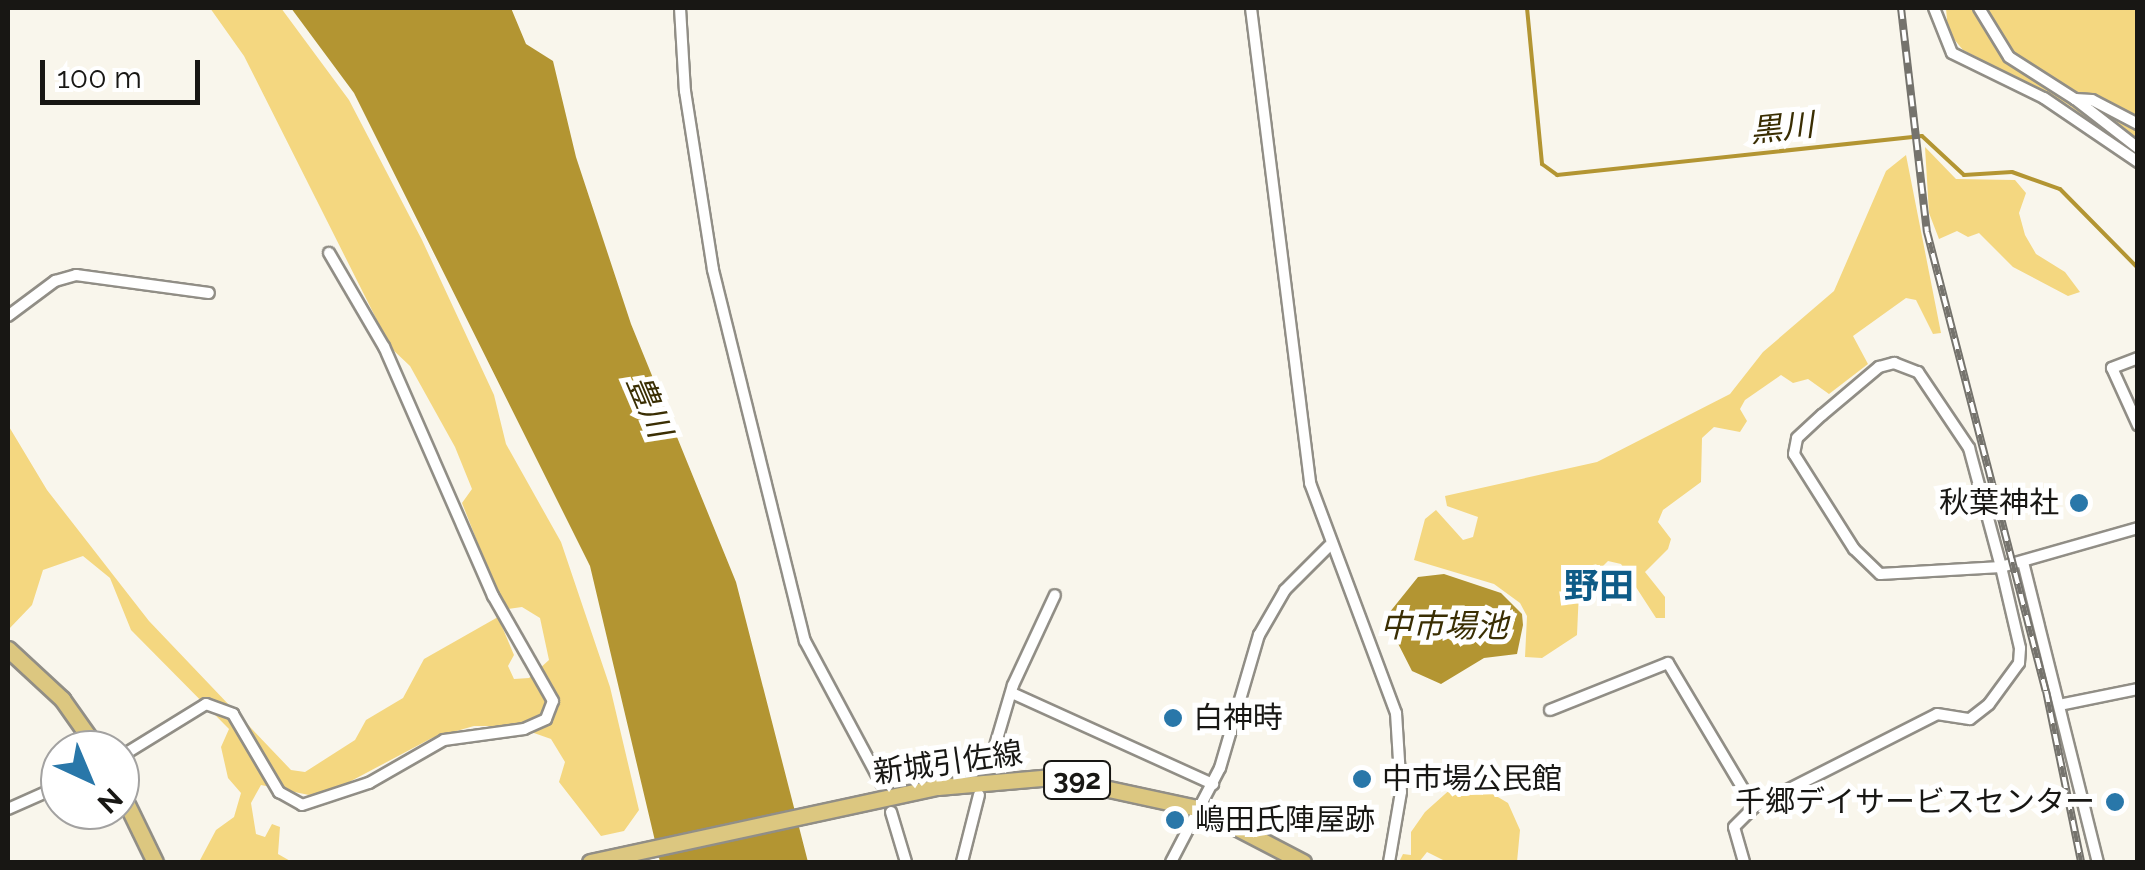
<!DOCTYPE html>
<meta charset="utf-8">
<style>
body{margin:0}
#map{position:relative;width:2145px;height:870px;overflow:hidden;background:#f9f6ec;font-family:Raleway,"Noto Sans JP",sans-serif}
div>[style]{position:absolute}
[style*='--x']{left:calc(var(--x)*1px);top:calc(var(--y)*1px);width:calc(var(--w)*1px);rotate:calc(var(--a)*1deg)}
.green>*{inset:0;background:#f4d780}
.water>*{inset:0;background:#b39532}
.stream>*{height:4px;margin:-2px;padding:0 2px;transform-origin:2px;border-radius:2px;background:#b39532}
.roads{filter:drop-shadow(2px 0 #918e86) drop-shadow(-2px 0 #918e86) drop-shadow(0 2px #918e86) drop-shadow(0 -2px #918e86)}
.minor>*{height:10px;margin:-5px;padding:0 5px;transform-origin:5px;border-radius:5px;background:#fff}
.primary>*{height:15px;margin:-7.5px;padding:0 7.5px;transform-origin:7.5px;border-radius:7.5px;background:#dcc780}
.rail>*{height:8px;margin-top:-4px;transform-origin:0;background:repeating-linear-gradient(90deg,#fff 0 11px,#75736d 0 22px);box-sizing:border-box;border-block:2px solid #75736d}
.dots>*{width:28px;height:28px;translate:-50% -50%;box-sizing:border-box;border:5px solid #fff;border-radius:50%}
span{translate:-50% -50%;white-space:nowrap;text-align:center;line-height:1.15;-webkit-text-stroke:10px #fff;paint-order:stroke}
.shield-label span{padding:2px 8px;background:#fff;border:2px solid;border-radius:8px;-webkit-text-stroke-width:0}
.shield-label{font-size:28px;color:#181714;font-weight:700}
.poi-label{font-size:30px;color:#181714}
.right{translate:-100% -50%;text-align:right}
.left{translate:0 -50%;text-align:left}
.street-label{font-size:30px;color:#181714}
.water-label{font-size:32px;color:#3a2e03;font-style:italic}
.quarter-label{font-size:35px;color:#0e5b87;font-weight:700}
.frame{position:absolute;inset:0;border:10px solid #181714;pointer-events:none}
.north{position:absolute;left:40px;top:730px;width:100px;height:100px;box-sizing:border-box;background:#fff;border:2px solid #a3a2a1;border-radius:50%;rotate:136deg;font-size:28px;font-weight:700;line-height:40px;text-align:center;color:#181714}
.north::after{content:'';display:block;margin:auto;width:35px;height:45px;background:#2977a9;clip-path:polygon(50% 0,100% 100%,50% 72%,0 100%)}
.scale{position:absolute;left:40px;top:60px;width:160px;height:45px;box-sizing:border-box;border:5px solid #181714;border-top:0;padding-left:12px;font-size:30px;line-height:35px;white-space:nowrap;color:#181714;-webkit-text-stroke:8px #fff;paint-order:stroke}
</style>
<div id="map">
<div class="green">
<div style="clip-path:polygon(210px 8px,281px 8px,349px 100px,422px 240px,494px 395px,506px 444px,561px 542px,610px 687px,639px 810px,624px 831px,601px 836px,559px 782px,565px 762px,551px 739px,514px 726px,474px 726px,432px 738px,336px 789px,309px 795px,261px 785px,251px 803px,256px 834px,265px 837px,272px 824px,280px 827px,278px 854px,292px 862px,199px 862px,216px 830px,234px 817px,241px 793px,228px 778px,221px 747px,229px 729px,131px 630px,110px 578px,83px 556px,43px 570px,32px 605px,8px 630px,8px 425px,47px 490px,149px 621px,291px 770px,305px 772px,355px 740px,366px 720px,403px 698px,424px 659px,498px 617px,514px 655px,508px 666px,514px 679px,529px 678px,549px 660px,540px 618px,522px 607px,508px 609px,499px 597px,462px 503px,472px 489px,455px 447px,410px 366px,391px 348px,244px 56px)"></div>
<div style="clip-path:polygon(1946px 8px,2137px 8px,2137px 156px,2067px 104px,1963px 50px,1948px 32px)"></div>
<div style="clip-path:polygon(1925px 147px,1956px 179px,2015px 180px,2026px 193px,2019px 213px,2025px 235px,2036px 254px,2065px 272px,2080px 292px,2068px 296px,2013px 267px,1979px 233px,1968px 237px,1957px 231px,1939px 239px,1929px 213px)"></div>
<div style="clip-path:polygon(1906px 155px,1941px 333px,1933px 334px,1916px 300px,1906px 298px,1853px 336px,1868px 364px,1829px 394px,1808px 379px,1793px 383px,1781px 375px,1745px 400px,1740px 409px,1747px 421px,1740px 432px,1714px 427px,1702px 438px,1701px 482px,1663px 510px,1658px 522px,1671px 539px,1668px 549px,1645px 572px,1665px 597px,1665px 618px,1656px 618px,1621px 564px,1608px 561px,1579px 590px,1577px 635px,1542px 658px,1525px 657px,1527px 616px,1520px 603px,1494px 584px,1414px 560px,1425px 519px,1436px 510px,1463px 540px,1473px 537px,1478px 517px,1447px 506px,1445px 496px,1597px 462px,1730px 394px,1763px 352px,1834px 291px,1886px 171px)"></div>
<div style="clip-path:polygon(1476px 784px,1508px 803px,1520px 830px,1517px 862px,1447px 862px,1427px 852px,1419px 862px,1399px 862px,1403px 854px,1411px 855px,1411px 832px,1425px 812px,1454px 786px)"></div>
</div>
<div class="water">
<div style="clip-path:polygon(291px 8px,511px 8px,526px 44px,553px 61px,576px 157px,631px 324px,736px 582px,808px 862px,660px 862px,590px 566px,354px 93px)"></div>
<div style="clip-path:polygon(1444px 574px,1501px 593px,1522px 614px,1523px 625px,1517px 654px,1484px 658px,1441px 684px,1412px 671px,1385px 618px,1418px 577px)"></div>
</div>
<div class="stream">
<div style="--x:1527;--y:8;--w:157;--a:84.5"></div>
<div style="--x:1542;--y:164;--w:19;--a:36"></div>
<div style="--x:1557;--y:175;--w:367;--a:-6.1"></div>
<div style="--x:1922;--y:136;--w:57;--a:42.9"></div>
<div style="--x:1964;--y:175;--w:48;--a:-3.6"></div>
<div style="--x:2012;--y:172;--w:51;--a:19.5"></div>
<div style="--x:2060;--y:189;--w:111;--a:45.4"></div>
</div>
<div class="roads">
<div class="minor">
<div style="--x:680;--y:8;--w:83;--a:86.6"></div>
<div style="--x:685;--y:91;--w:181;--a:81.1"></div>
<div style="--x:713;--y:270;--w:382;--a:76.1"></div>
<div style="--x:805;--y:641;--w:161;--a:61.8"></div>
<div style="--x:1251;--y:8;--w:479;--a:82.9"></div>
<div style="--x:1310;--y:483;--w:246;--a:69.5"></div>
<div style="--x:1396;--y:713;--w:79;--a:86.4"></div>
<div style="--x:1401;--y:792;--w:71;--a:99.7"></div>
<div style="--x:1934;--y:8;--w:48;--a:68.2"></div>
<div style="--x:1952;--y:53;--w:102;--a:26.1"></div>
<div style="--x:2044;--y:98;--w:114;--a:34.2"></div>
<div style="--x:1979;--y:8;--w:57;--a:58.5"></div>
<div style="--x:2009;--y:57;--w:78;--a:32.5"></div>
<div style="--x:2138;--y:124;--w:52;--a:-152.4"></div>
<div style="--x:2092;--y:100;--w:17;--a:-177"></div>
<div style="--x:2075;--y:99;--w:80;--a:37.9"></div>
<div style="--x:8;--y:316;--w:59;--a:-36.7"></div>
<div style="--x:55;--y:281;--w:22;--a:-16"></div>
<div style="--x:76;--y:275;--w:134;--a:7.7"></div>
<div style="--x:2138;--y:358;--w:28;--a:159"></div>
<div style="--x:2112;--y:368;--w:63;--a:65.5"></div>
<div style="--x:1894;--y:363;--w:26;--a:21"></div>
<div style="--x:1918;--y:372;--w:92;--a:56.1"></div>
<div style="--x:1969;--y:448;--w:123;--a:74.9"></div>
<div style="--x:2001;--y:567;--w:121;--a:176.7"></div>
<div style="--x:1880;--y:574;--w:36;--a:-136"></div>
<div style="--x:1854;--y:549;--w:112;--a:-122.3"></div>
<div style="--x:1794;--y:454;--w:16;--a:-79"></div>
<div style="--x:1797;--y:438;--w:34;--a:-43"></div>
<div style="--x:1822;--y:415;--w:75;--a:-40.1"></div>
<div style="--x:1879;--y:367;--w:16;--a:-15"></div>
<div style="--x:2023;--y:562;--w:309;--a:76"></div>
<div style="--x:1012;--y:693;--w:221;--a:24.4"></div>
<div style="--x:2064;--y:704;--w:76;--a:-11.5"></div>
<div style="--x:1550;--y:710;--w:127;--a:-21.7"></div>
<div style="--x:1668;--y:663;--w:168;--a:59.2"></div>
<div style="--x:120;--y:757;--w:101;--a:-31.6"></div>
<div style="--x:206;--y:704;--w:29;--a:20"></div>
<div style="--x:233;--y:714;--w:91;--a:59.5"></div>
<div style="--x:279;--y:792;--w:26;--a:29"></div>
<div style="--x:302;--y:805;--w:71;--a:-18.2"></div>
<div style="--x:369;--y:783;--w:86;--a:-29.8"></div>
<div style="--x:444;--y:740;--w:81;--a:-7.8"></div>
<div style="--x:524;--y:729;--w:24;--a:-24"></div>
<div style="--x:546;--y:719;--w:19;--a:-69"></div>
<div style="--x:553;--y:701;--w:121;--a:-119.7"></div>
<div style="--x:493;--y:596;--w:272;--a:-113.6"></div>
<div style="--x:384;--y:347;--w:109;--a:-120.3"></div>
<div style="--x:990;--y:763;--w:81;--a:-73.6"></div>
<div style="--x:1013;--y:685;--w:99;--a:-65"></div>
<div style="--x:8;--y:809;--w:57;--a:-23.9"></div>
<div style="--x:891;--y:812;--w:52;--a:73.3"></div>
<div style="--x:962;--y:862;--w:69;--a:-75.8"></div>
<div style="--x:1171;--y:862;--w:106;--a:-62.5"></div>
<div style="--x:1220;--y:768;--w:139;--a:-73.7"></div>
<div style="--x:1259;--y:635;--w:52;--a:-60"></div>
<div style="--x:1285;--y:590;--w:62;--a:-45"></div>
<div style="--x:1744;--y:862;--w:36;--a:-106"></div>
<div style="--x:1734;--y:827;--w:28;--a:-45"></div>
<div style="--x:1754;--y:807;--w:205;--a:-26.9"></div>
<div style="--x:1937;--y:714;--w:33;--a:9"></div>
<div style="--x:1970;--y:719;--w:24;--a:-38"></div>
<div style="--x:1989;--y:704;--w:51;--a:-53.8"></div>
<div style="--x:2019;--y:663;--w:15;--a:-86"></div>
<div style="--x:2020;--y:648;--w:83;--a:-103.2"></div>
<div style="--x:2001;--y:567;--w:142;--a:-15.9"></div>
</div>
<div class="primary">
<div style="--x:8;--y:649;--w:74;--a:42.8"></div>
<div style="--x:62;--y:699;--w:62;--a:54.8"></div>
<div style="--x:120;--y:790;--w:80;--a:64.1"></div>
<div style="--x:590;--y:862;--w:356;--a:-12.2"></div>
<div style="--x:938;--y:787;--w:115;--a:-5"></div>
<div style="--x:1053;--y:777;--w:151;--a:12.2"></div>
<div style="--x:1201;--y:809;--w:115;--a:27.5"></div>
</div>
</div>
<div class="rail">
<div style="--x:1901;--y:8;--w:226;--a:83.4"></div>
<div style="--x:1927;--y:232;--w:474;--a:75.5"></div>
<div style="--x:2046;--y:691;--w:175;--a:78.4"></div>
</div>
<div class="dots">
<div style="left:2079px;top:503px;background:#2977a9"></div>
<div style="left:1173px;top:718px;background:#2977a9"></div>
<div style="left:1362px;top:779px;background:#2977a9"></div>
<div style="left:2115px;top:802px;background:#2977a9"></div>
<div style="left:1175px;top:820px;background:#2977a9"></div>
</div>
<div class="shield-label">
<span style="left:1077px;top:780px">392</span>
</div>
<div class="poi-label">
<span class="right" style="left:2059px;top:503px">秋葉神社</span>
<span class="left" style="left:1193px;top:718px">白神時</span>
<span class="left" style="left:1382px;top:779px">中市場公民館</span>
<span class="right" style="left:2095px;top:802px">千郷デイサービスセンター</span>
<span class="left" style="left:1195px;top:820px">嶋田氏陣屋跡</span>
</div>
<div class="street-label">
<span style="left:948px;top:763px;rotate:-8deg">新城引佐線</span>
</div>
<div class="water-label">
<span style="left:1782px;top:128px;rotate:-6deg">黒川</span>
<span style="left:649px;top:406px;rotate:67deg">豊川</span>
<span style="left:1444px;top:626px">中市場池</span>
</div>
<div class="quarter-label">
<span style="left:1599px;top:586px">野田</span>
</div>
<div class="frame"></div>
<div class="north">N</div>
<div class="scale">100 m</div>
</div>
